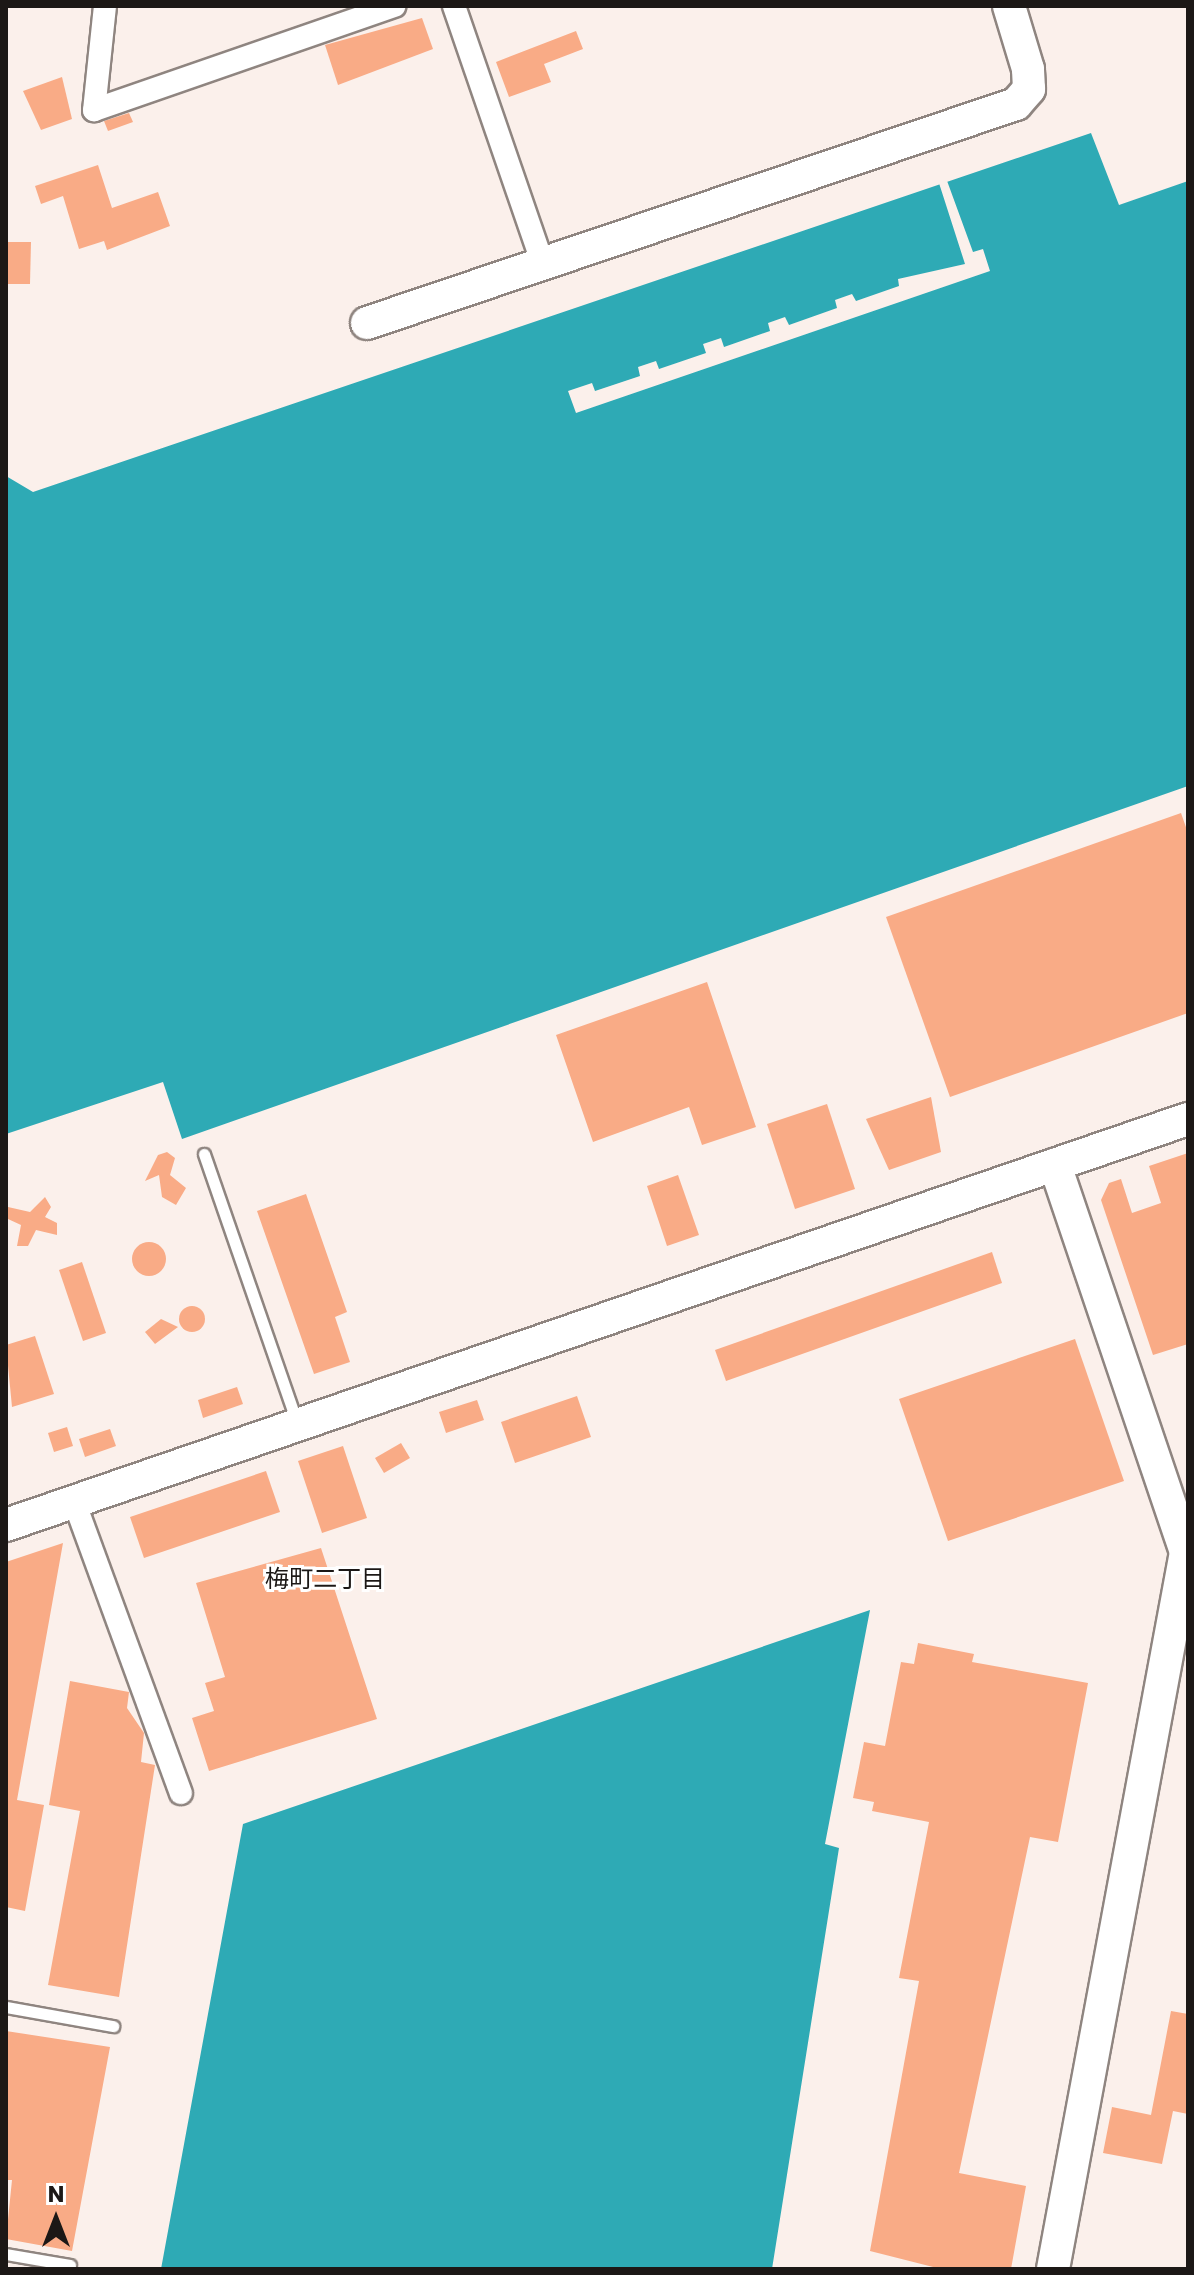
<!DOCTYPE html>
<meta charset="utf-8">
<style>
body{margin:0}
#map{position:relative;width:1194px;height:2275px;overflow:hidden;background:#fbf0eb;font-family:Poppins,"Noto Sans JP",sans-serif}
div>[style]{position:absolute}
[style*='--x']{left:calc(var(--x)*1px);top:calc(var(--y)*1px);width:calc(var(--w)*1px);rotate:calc(var(--a)*1deg)}
.water>*{inset:0;background:#2eaab5}
.pier>*{inset:0;background:#fbf0eb}
.building>*{inset:0;background:#f9ab86}
.round{border-radius:50%}
.roads{filter:drop-shadow(2px 0 #8f8580) drop-shadow(-2px 0 #8f8580) drop-shadow(0 2px #8f8580) drop-shadow(0 -2px #8f8580)}
.lane>*{height:11px;margin:-5.5px;padding:0 5.5px;transform-origin:5.5px;border-radius:5.5px;background:#fff}
.street>*{height:22px;margin:-11px;padding:0 11px;transform-origin:11px;border-radius:11px;background:#fff}
.secondary>*{height:32px;margin:-16px;padding:0 16px;transform-origin:16px;border-radius:16px;background:#fff}
span{translate:-50% -50%;white-space:nowrap;text-align:center;line-height:1.15;-webkit-text-stroke:6px #fff;paint-order:stroke}
.neighbourhood-label{font-size:24px;color:#1c1816}
.frame{position:absolute;inset:0;border:8px solid #1c1816;pointer-events:none}
.north{position:absolute;left:16px;top:2179px;width:80px;height:80px;-webkit-text-stroke:6px #fff;paint-order:stroke;rotate:0deg;font-size:22px;font-weight:700;line-height:32px;text-align:center;color:#1c1816}
.north::after{content:'';display:block;margin:auto;width:28px;height:36px;background:#1c1816;clip-path:polygon(50% 0,100% 100%,50% 72%,0 100%)}
</style>
<div id="map">
<div class="water">
<div style="clip-path:polygon(1091px 133px,1119px 205px,1188px 181px,1188px 786px,182px 1139px,163px 1082px,6px 1134px,6px 476px,33px 492px)"></div>
<div style="clip-path:polygon(870px 1610px,825px 1844px,839px 1848px,772px 2269px,161px 2269px,243px 1824px)"></div>
</div>
<div class="pier">
<div style="clip-path:polygon(946px 178px,973px 252px,983px 249px,990px 271px,576px 413px,568px 391px,592px 383px,595px 391px,640px 376px,638px 367px,656px 361px,659px 369px,706px 353px,703px 344px,721px 338px,724px 347px,770px 331px,768px 323px,785px 317px,789px 325px,837px 308px,835px 300px,852px 294px,856px 301px,899px 286px,898px 279px,965px 264px,938px 180px)"></div>
</div>
<div class="building">
<div style="clip-path:polygon(422px 18px,433px 49px,338px 85px,325px 45px)"></div>
<div style="clip-path:polygon(576px 31px,583px 49px,544px 64px,551px 82px,509px 97px,496px 62px)"></div>
<div style="clip-path:polygon(62px 77px,72px 119px,41px 130px,23px 91px)"></div>
<div style="clip-path:polygon(129px 113px,133px 122px,108px 131px,104px 121px)"></div>
<div style="clip-path:polygon(98px 165px,112px 208px,158px 192px,170px 226px,107px 250px,104px 241px,79px 249px,63px 196px,41px 204px,35px 186px)"></div>
<div style="clip-path:polygon(6px 242px,31px 242px,30px 284px,6px 284px)"></div>
<div style="clip-path:polygon(1181px 813px,1188px 833px,1188px 1013px,950px 1097px,886px 917px)"></div>
<div style="clip-path:polygon(707px 982px,756px 1127px,702px 1145px,689px 1107px,593px 1142px,556px 1035px)"></div>
<div style="clip-path:polygon(931px 1097px,941px 1152px,889px 1170px,866px 1119px)"></div>
<div style="clip-path:polygon(827px 1104px,855px 1189px,795px 1209px,767px 1124px)"></div>
<div style="clip-path:polygon(167px 1152px,175px 1158px,170px 1175px,186px 1188px,176px 1205px,162px 1197px,159px 1175px,145px 1181px,158px 1155px)"></div>
<div style="clip-path:polygon(1188px 1153px,1188px 1344px,1153px 1355px,1101px 1200px,1109px 1183px,1121px 1179px,1132px 1213px,1161px 1203px,1149px 1166px)"></div>
<div style="clip-path:polygon(678px 1175px,699px 1235px,667px 1246px,647px 1186px)"></div>
<div style="clip-path:polygon(306px 1194px,347px 1312px,335px 1317px,350px 1362px,314px 1374px,257px 1211px)"></div>
<div style="clip-path:polygon(45px 1197px,51px 1207px,45px 1217px,57px 1223px,57px 1235px,36px 1230px,28px 1246px,17px 1246px,21px 1225px,8px 1219px,8px 1207px,30px 1212px)"></div>
<div class="round" style="left:132px;top:1242px;width:34px;height:34px"></div>
<div style="clip-path:polygon(992px 1252px,1002px 1283px,726px 1381px,715px 1350px)"></div>
<div style="clip-path:polygon(82px 1262px,106px 1333px,83px 1341px,59px 1270px)"></div>
<div class="round" style="left:179px;top:1306px;width:26px;height:26px"></div>
<div style="clip-path:polygon(161px 1319px,178px 1327px,155px 1344px,145px 1332px)"></div>
<div style="clip-path:polygon(35px 1336px,54px 1394px,12px 1407px,6px 1345px)"></div>
<div style="clip-path:polygon(1075px 1339px,1124px 1481px,948px 1541px,899px 1399px)"></div>
<div style="clip-path:polygon(237px 1387px,243px 1404px,203px 1418px,198px 1400px)"></div>
<div style="clip-path:polygon(577px 1396px,591px 1437px,515px 1463px,501px 1422px)"></div>
<div style="clip-path:polygon(477px 1400px,484px 1420px,446px 1433px,439px 1412px)"></div>
<div style="clip-path:polygon(67px 1427px,73px 1446px,54px 1452px,48px 1433px)"></div>
<div style="clip-path:polygon(110px 1429px,116px 1446px,85px 1457px,79px 1439px)"></div>
<div style="clip-path:polygon(401px 1443px,410px 1458px,384px 1473px,375px 1458px)"></div>
<div style="clip-path:polygon(343px 1446px,367px 1518px,322px 1533px,298px 1461px)"></div>
<div style="clip-path:polygon(266px 1471px,280px 1512px,144px 1558px,130px 1517px)"></div>
<div style="clip-path:polygon(63px 1543px,17px 1800px,44px 1805px,25px 1911px,6px 1907px,6px 1562px)"></div>
<div style="clip-path:polygon(321px 1548px,377px 1719px,209px 1771px,192px 1718px,214px 1711px,205px 1683px,225px 1677px,196px 1583px)"></div>
<div style="clip-path:polygon(918px 1643px,974px 1654px,972px 1662px,1088px 1683px,1058px 1842px,1030px 1837px,959px 2173px,1026px 2186px,1011px 2269px,941px 2269px,870px 2251px,919px 1981px,899px 1978px,929px 1822px,872px 1811px,874px 1802px,853px 1798px,864px 1742px,885px 1746px,901px 1662px,914px 1664px)"></div>
<div style="clip-path:polygon(70px 1681px,129px 1692px,127px 1708px,144px 1733px,141px 1762px,155px 1765px,119px 1997px,48px 1985px,80px 1811px,49px 1805px)"></div>
<div style="clip-path:polygon(1171px 2011px,1188px 2014px,1188px 2114px,1173px 2111px,1162px 2164px,1103px 2153px,1112px 2107px,1151px 2115px)"></div>
<div style="clip-path:polygon(6px 2031px,110px 2047px,72px 2251px,6px 2239px,12px 2180px,6px 2180px)"></div>
</div>
<div class="roads">
<div class="lane">
<div style="--x:204;--y:1154;--w:285;--a:70.9"></div>
<div style="--x:6;--y:2007;--w:109;--a:10.1"></div>
<div style="--x:6;--y:2254;--w:65;--a:9.8"></div>
</div>
<div class="street">
<div style="--x:105;--y:6;--w:105;--a:96"></div>
<div style="--x:94;--y:110;--w:318;--a:-19.1"></div>
<div style="--x:454;--y:6;--w:277;--a:71"></div>
<div style="--x:74;--y:1501;--w:311;--a:69.9"></div>
</div>
<div class="secondary">
<div style="--x:367;--y:323;--w:685;--a:-18.65"></div>
<div style="--x:1016;--y:104;--w:20;--a:-49"></div>
<div style="--x:1029;--y:89;--w:20;--a:-93"></div>
<div style="--x:1028;--y:69;--w:66;--a:-106.8"></div>
<div style="--x:6;--y:1525;--w:1250;--a:-18.96"></div>
<div style="--x:1053;--y:2269;--w:729;--a:-79.49"></div>
<div style="--x:1186;--y:1552;--w:409;--a:-108.7"></div>
</div>
</div>
<div class="neighbourhood-label">
<span style="left:325px;top:1579px">梅町二丁目</span>
</div>
<div class="frame"></div>
<div class="north">N</div>
</div>
